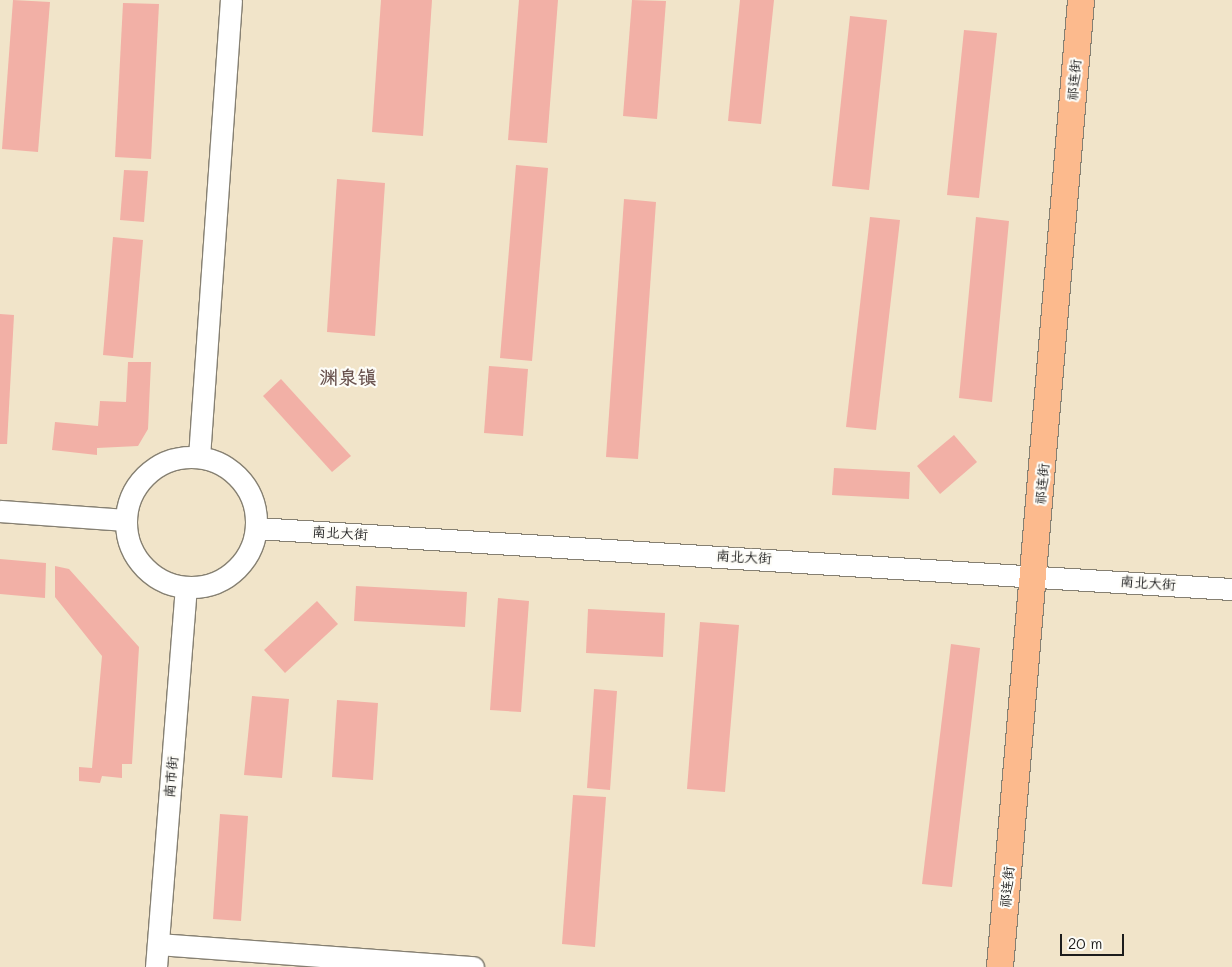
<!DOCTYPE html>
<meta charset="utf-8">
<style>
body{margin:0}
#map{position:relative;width:1232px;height:967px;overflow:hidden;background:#f1e4c9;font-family:Mali,"LXGW WenKai TC",sans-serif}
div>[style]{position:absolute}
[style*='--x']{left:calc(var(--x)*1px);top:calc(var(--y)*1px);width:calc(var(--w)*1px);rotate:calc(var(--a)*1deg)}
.building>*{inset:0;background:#f2b0a6}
.roads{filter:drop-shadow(1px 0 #868072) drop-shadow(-1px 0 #868072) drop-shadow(0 1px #868072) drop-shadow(0 -1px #868072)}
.minor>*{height:21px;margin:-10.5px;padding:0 10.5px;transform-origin:10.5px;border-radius:10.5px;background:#fff}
.minor>.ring{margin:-10.5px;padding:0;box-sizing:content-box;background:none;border:21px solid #fff;border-radius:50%}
.major>*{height:26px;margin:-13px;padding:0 13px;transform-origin:13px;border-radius:13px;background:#fcba8d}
span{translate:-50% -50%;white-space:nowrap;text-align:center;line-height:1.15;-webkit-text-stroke:4.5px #fdfcf7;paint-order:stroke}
.street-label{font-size:14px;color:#1c1c1c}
.district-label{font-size:19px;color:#67504c;font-weight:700}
.scale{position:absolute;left:1060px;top:934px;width:64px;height:22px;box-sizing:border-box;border:2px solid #1c1c1c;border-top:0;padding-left:6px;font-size:15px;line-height:18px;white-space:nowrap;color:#1c1c1c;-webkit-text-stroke:4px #fdfcf7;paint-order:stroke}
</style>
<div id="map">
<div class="building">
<div style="clip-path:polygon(13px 0,50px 2px,38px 152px,2px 149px)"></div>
<div style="clip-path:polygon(381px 0,432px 0,423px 136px,372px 132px)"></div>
<div style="clip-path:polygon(519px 0,558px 0,547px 143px,508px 140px)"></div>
<div style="clip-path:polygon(632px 0,666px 1px,657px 119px,623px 116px)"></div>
<div style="clip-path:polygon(740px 0,774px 0,761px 124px,728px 121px)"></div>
<div style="clip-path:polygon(123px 3px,159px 4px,151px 159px,115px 157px)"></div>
<div style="clip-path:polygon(850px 16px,887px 20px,869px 190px,832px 186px)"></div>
<div style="clip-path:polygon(964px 30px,997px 33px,979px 198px,947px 195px)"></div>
<div style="clip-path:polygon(516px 165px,548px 168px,532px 361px,500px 358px)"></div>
<div style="clip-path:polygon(124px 170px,148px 171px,144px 222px,120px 220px)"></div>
<div style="clip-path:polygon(337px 179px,385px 183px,375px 336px,327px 332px)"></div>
<div style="clip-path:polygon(624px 199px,656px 202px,638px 459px,606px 457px)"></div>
<div style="clip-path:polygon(870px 217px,900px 220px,876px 430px,846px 427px)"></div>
<div style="clip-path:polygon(976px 217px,1009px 221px,992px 402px,959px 398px)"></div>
<div style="clip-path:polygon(113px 237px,143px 240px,133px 358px,103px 355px)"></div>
<div style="clip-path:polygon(0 314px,14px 315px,7px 444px,0 444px)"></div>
<div style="clip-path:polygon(128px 362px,151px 362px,148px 429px,138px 446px,97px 448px,97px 455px,52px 450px,55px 422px,98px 426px,100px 401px,126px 402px)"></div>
<div style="clip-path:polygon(489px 366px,528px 369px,523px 436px,484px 433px)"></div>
<div style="clip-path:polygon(281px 379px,351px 456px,332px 472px,263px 396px)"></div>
<div style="clip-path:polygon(954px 435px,977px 462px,940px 494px,917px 466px)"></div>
<div style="clip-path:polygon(834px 468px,910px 472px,909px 499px,832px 495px)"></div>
<div style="clip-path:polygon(0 559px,46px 563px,45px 598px,0 594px)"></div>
<div style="clip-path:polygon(55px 566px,69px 569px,139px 647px,132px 764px,122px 764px,122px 778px,102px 776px,100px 783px,79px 781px,79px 767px,92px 768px,102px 656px,55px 597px)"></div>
<div style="clip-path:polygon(356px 586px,467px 592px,465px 627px,354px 621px)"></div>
<div style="clip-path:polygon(498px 598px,529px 601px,521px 712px,490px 710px)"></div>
<div style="clip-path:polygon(317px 601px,338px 624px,285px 673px,264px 650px)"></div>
<div style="clip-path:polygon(588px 609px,665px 613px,663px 657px,586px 653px)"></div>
<div style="clip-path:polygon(700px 622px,739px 625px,725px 792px,687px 789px)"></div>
<div style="clip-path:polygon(951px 644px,980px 648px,952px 887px,922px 884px)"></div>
<div style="clip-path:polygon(594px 689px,617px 691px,610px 790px,587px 788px)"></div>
<div style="clip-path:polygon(252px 696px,289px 699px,282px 778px,244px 775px)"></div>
<div style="clip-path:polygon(337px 700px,378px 703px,373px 780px,332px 777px)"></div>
<div style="clip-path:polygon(573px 795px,606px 797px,595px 947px,562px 944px)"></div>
<div style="clip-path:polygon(220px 814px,248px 816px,241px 921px,213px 919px)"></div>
</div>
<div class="roads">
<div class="minor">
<div style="--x:199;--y:457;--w:458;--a:-86"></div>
<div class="ring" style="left:126px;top:457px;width:109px;height:109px"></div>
<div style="--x:0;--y:511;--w:126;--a:4.1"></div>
<div style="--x:256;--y:528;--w:978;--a:3.58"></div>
<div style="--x:158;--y:944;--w:316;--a:4.2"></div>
<div style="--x:156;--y:967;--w:381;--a:-85.5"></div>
</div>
<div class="major">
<div style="--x:1000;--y:967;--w:970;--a:-85.21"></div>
</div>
</div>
<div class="street-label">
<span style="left:1074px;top:80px;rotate:-85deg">祁连街</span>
<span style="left:1042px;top:484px;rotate:-85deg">祁连街</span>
<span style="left:340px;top:533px;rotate:3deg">南北大街</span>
<span style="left:744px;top:557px;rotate:3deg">南北大街</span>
<span style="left:1148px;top:583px;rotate:4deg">南北大街</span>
<span style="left:171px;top:777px;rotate:-85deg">南市街</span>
<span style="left:1007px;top:887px;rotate:-85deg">祁连街</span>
</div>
<div class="district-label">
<span style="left:348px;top:377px">渊泉镇</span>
</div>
<div class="scale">20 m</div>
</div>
